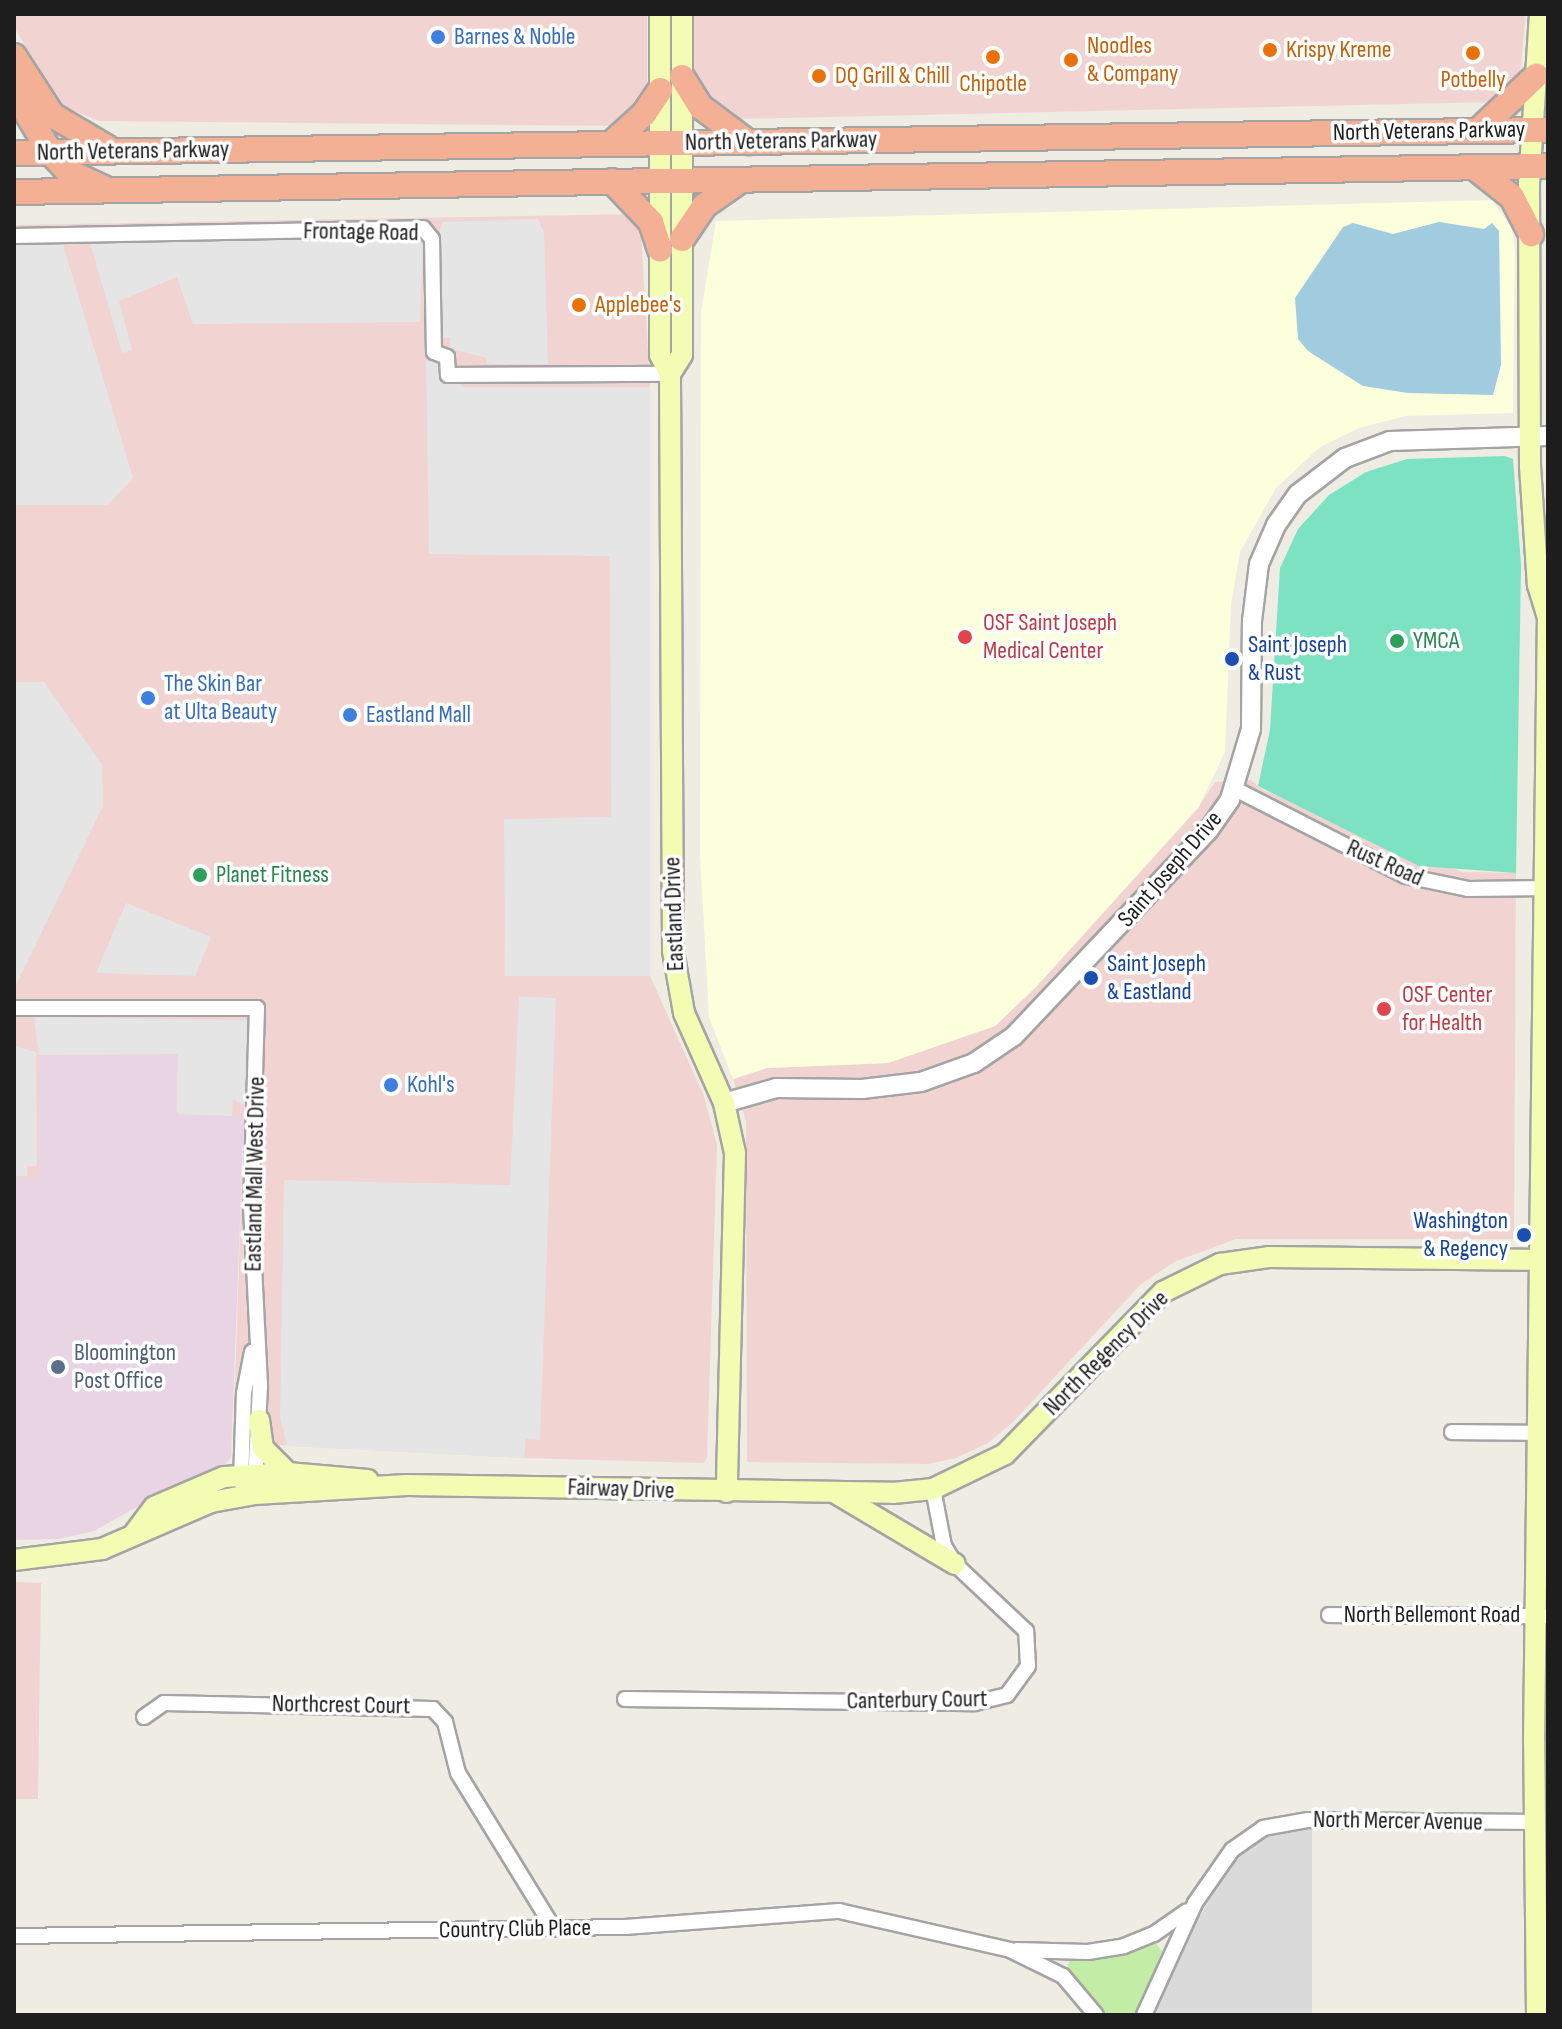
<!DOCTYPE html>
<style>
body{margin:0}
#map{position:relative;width:1562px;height:2029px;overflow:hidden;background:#efece3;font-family:"Sofia Sans Condensed",sans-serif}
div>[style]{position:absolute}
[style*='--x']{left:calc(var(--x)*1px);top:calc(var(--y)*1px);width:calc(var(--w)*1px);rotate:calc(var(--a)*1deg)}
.residential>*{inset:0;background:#dbdada}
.commercial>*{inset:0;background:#f1d4d1}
.industrial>*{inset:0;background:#e8d4e3}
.education>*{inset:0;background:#fcffdb}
.grass>*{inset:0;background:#c3eca6}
.pitch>*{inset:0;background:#7de2c2}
.parking>*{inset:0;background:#e5e5e5}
.water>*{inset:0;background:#a1ccdf}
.roads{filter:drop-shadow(2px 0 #a4a4a4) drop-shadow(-2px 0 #a4a4a4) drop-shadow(0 2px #a4a4a4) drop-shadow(0 -2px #a4a4a4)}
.minor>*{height:14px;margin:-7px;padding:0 7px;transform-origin:7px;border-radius:7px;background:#fff}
.tertiary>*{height:18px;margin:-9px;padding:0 9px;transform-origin:9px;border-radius:9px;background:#fff}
.secondary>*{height:20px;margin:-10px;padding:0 10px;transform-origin:10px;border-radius:10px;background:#f3fcb3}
.trunk>*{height:24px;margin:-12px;padding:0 12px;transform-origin:12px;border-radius:12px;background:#f4b094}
.dots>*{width:22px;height:22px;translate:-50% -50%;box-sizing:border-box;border:4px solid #fff;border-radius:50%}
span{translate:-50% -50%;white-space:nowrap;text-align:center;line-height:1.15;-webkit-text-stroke:7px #fff;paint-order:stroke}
.shop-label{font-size:24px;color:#366cbe}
.left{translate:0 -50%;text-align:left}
.food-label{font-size:24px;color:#c56008}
.street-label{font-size:24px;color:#1d1d1d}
.health-label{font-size:24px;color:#be3a42}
.leisure-label{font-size:24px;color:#27864d}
.transit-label{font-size:24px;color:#164399}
.right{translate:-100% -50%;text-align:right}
.service-label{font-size:24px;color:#4e5e75}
.frame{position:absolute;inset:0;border:16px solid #1d1d1d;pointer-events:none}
</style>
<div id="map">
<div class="residential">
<div style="clip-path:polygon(1292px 1826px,1312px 1827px,1312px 2015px,1152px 2015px,1176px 1954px,1240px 1851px,1261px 1835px)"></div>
</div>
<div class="commercial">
<div style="clip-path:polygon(14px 14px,647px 14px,647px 82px,642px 103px,622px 126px,100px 121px,63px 107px,14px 27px)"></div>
<div style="clip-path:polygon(692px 14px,1526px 14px,1520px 75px,1496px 102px,736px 119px,705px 98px,695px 76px)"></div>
<div style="clip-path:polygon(640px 214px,650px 387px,650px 976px,704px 1096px,717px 1145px,707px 1458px,703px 1463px,524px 1458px,233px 1443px,244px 1117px,177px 1115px,178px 1054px,38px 1178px,14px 1178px,14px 225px)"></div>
<div style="clip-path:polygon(1251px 780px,1263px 790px,1462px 872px,1516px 873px,1514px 1239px,1236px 1239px,1174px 1262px,1141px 1284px,1014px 1421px,988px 1443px,956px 1458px,927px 1464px,747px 1462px,746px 1121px,733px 1079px,767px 1068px,888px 1063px,995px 1026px,1036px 987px,1198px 808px,1215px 782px)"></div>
<div style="clip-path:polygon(14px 1582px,41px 1583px,38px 1799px,14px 1799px)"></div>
</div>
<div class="industrial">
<div style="clip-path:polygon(178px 1054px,177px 1115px,244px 1116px,231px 1457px,222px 1468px,180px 1483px,94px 1531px,58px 1539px,14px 1540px,14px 1178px,38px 1178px,39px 1055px)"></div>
</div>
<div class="education">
<div style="clip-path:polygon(1492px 200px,1512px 229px,1515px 253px,1513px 413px,1406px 416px,1359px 428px,1320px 447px,1276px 488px,1240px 552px,1231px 604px,1225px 752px,1198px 808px,1036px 987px,995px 1026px,888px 1063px,767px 1068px,733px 1079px,709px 1017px,700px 855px,701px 312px,716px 221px)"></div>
</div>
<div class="grass">
<div style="clip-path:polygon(1155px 1942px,1162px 1951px,1136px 2015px,1105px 2015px,1067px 1968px,1070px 1959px,1103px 1958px)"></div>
</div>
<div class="pitch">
<div style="clip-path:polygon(1505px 456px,1513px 459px,1521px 565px,1516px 873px,1419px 866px,1258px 786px,1270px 730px,1280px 568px,1298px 529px,1329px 495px,1366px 472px,1407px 459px)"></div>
</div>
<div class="parking">
<div style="clip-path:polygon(538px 219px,544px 233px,548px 364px,487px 364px,486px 358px,450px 348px,450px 337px,440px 338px,437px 244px,442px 222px)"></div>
<div style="clip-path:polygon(423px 238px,420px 322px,193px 324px,177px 277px,119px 301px,132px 350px,122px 353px,90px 242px)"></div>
<div style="clip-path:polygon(14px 245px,63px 245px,133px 478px,108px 505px,14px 505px)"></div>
<div style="clip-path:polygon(426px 361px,441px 362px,463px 387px,650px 387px,650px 976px,505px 976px,504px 819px,611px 817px,610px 556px,429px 554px)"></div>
<div style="clip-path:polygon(14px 682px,44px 682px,102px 765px,103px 806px,14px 989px)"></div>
<div style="clip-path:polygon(126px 903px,211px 937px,195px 976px,96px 973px)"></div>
<div style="clip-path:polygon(519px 997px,556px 998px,540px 1440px,526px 1439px,524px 1458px,287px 1446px,280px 1416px,284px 1180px,510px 1185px)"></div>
<div style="clip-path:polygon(34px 1017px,247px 1020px,245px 1105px,233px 1100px,232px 1116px,177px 1114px,178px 1054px,39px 1055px)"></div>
<div style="clip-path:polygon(14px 1046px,36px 1052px,37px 1166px,27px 1166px,27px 1176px,14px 1176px)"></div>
</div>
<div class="water">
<div style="clip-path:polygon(1439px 222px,1484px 229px,1492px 223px,1499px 231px,1501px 365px,1493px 395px,1408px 393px,1363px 386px,1308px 351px,1298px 339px,1295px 298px,1343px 227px,1353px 223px,1393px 234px)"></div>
</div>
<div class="roads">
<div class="minor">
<div style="--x:14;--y:236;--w:409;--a:-1.1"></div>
<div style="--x:423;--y:228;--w:14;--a:51"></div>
<div style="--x:432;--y:239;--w:113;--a:89"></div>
<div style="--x:434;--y:352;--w:14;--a:21"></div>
<div style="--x:447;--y:357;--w:18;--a:87"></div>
<div style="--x:448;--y:375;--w:222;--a:-0.3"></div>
<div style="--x:1235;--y:789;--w:192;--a:27"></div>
<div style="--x:1406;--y:876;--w:63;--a:11.8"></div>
<div style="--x:1468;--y:889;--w:80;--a:-0.7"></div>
<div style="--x:14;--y:1008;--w:243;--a:0"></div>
<div style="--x:257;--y:1008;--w:199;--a:91.7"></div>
<div style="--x:251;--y:1207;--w:180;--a:87.1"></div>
<div style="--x:260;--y:1387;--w:96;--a:93"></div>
<div style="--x:1452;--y:1432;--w:96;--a:0.6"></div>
<div style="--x:241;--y:1482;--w:89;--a:-88.1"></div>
<div style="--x:244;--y:1393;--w:42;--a:-79"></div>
<div style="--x:1329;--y:1615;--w:219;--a:0.3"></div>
<div style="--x:625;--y:1699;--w:350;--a:0.7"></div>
<div style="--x:975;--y:1703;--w:33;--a:-14"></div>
<div style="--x:1007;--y:1695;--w:36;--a:-54"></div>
<div style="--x:1028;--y:1666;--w:35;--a:-93"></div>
<div style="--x:1026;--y:1631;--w:98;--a:-136.7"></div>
<div style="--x:955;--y:1564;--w:21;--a:-121"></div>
<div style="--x:944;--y:1546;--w:58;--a:-100.9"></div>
<div style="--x:144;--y:1717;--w:24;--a:-35"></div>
<div style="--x:164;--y:1703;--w:269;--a:1.3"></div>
<div style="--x:433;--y:1709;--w:18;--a:47"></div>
<div style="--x:445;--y:1722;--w:53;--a:75.7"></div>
<div style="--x:458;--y:1773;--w:183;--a:58.4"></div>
<div style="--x:14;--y:1936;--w:611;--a:-0.84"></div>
<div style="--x:625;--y:1927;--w:215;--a:-4.3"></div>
<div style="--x:839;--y:1911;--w:175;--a:12.8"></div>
<div style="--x:1010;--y:1950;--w:59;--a:26.1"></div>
<div style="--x:1063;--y:1976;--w:51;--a:49.8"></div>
<div style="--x:1017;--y:1950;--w:71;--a:1.6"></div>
<div style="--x:1088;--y:1952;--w:36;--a:-9"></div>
<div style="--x:1124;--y:1946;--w:32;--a:-22"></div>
<div style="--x:1154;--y:1934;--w:39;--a:-35"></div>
<div style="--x:1144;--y:2015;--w:123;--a:-65.5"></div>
<div style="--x:1195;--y:1903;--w:65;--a:-55.1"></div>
<div style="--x:1232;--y:1850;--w:38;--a:-35"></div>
<div style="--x:1263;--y:1828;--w:46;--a:-10.1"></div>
<div style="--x:1308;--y:1820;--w:226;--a:0.5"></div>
</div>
<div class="tertiary">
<div style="--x:724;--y:1103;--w:54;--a:-16.1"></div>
<div style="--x:776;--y:1088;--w:86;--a:0.7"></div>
<div style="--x:862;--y:1089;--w:59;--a:-6.8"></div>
<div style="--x:921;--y:1082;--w:56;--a:-19.7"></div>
<div style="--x:974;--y:1063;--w:48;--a:-34"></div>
<div style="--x:1014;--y:1036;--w:282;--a:-46.6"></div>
<div style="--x:1208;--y:831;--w:39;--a:-55"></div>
<div style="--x:1230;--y:799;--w:73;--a:-73.3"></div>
<div style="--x:1251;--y:729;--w:108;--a:-89.5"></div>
<div style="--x:1252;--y:621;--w:57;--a:-83"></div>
<div style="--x:1259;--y:564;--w:43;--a:-66.4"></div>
<div style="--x:1276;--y:525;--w:38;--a:-55"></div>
<div style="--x:1298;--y:494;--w:59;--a:-37.5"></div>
<div style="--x:1345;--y:458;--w:48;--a:-20.7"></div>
<div style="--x:1390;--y:441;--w:158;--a:-1.8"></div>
</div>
<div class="secondary">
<div style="--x:660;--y:14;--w:341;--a:90"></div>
<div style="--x:660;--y:355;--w:21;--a:62"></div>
<div style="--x:670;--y:374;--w:577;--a:89.7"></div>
<div style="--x:673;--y:951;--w:63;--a:79.9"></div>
<div style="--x:684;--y:1013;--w:98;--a:66"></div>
<div style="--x:724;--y:1103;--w:51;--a:77.6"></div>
<div style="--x:735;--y:1153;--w:339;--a:91.4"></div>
<div style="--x:1540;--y:14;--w:169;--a:93.7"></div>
<div style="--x:1529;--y:183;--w:283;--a:89.8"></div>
<div style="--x:1530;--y:466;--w:119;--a:86.2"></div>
<div style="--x:1538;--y:585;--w:31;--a:73"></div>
<div style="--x:670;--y:374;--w:22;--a:-58"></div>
<div style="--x:682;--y:355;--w:341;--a:-90"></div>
<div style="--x:259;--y:1420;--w:28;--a:82"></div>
<div style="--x:263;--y:1448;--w:35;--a:45"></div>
<div style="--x:837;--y:1494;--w:137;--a:30.7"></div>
<div style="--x:133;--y:1535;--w:35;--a:-53"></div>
<div style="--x:154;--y:1507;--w:76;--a:-23.2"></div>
<div style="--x:224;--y:1477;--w:64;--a:-3.6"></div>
<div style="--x:288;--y:1473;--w:80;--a:5"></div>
<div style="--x:14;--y:1560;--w:89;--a:-7.1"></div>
<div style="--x:102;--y:1549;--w:119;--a:-23.3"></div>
<div style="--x:211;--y:1502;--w:45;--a:-10.3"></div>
<div style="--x:255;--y:1494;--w:152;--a:-3.4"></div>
<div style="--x:407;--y:1485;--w:486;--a:0.9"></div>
<div style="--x:893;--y:1493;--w:40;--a:-5.7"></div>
<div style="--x:933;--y:1489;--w:80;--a:-25.9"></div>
<div style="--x:1005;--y:1454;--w:226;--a:-45.7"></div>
<div style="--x:1163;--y:1292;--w:64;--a:-26.2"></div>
<div style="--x:1220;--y:1264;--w:49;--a:-8.1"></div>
<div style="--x:1269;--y:1257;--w:279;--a:0.6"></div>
<div style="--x:1537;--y:2015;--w:274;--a:-90.6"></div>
<div style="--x:1534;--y:1741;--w:1131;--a:-89.29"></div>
</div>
<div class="trunk">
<div style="--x:14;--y:56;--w:70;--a:57.2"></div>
<div style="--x:52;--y:115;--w:65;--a:30.5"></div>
<div style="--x:682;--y:77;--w:36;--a:58"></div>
<div style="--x:701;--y:107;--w:59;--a:36.7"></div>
<div style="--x:14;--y:92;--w:71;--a:58.8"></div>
<div style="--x:51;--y:153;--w:26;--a:47"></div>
<div style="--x:69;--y:172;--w:41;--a:24.7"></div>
<div style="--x:1479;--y:130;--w:79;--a:-43.5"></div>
<div style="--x:611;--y:144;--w:45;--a:-42.3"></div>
<div style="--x:644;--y:114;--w:29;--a:-56"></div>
<div style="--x:14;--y:153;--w:1534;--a:-0.86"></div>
<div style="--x:1474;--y:167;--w:48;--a:38.3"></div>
<div style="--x:1512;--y:197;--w:42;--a:62.8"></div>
<div style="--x:612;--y:181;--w:57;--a:46.4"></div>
<div style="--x:651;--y:222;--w:29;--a:72"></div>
<div style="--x:14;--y:192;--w:1534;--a:-0.97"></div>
<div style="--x:682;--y:239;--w:40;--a:-56"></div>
<div style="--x:704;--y:206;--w:45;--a:-35.1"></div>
</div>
</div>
<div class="dots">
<div style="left:438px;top:37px;background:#3f7fe0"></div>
<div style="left:1270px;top:50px;background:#e8710a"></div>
<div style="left:1473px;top:53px;background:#e8710a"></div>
<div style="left:993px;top:57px;background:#e8710a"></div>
<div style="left:1071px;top:60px;background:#e8710a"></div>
<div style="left:819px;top:76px;background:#e8710a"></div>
<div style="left:579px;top:305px;background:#e8710a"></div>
<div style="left:965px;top:637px;background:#e0444e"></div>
<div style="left:1397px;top:641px;background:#2e9e5b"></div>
<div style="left:1232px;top:659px;background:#1a4fb4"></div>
<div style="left:148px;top:698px;background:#3f7fe0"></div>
<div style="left:350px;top:715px;background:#3f7fe0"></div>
<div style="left:200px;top:875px;background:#2e9e5b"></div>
<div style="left:1091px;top:978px;background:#1a4fb4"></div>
<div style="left:1384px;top:1009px;background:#e0444e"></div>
<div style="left:391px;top:1085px;background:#3f7fe0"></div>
<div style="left:1524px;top:1235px;background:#1a4fb4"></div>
<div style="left:58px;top:1367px;background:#5c6f8a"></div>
</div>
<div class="shop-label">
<span class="left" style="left:454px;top:37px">Barnes &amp; Noble</span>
<span class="left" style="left:164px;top:698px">The Skin Bar<br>at Ulta Beauty</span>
<span class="left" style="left:366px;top:715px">Eastland Mall</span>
<span class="left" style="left:407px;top:1085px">Kohl's</span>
</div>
<div class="food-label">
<span class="left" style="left:1087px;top:60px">Noodles<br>&amp; Company</span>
<span class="left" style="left:1286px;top:50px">Krispy Kreme</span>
<span class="left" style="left:835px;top:76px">DQ Grill &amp; Chill</span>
<span style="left:1473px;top:80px">Potbelly</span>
<span style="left:993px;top:84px">Chipotle</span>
<span class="left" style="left:595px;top:305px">Applebee's</span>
</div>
<div class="street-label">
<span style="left:1429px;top:131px;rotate:-1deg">North Veterans Parkway</span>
<span style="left:781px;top:141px;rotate:-1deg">North Veterans Parkway</span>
<span style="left:133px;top:151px;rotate:-1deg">North Veterans Parkway</span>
<span style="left:361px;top:232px;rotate:1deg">Frontage Road</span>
<span style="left:1385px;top:863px;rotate:24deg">Rust Road</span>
<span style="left:1170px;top:869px;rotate:-49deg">Saint Joseph Drive</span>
<span style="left:674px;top:914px;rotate:-92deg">Eastland Drive</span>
<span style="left:255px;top:1174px;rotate:-89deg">Eastland Mall West Drive</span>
<span style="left:1106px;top:1353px;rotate:-45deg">North Regency Drive</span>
<span style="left:621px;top:1489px;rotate:2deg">Fairway Drive</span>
<span style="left:1432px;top:1615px">North Bellemont Road</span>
<span style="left:917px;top:1700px;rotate:-1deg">Canterbury Court</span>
<span style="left:341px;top:1705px;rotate:1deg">Northcrest Court</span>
<span style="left:1398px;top:1821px;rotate:1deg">North Mercer Avenue</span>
<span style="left:515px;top:1929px;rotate:-1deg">Country Club Place</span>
</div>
<div class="health-label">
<span class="left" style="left:983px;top:637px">OSF Saint Joseph<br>Medical Center</span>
<span class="left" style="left:1402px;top:1009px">OSF Center<br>for Health</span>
</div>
<div class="leisure-label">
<span class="left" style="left:1413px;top:641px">YMCA</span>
<span class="left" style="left:216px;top:875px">Planet Fitness</span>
</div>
<div class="transit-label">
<span class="left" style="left:1248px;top:659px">Saint Joseph<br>&amp; Rust</span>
<span class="left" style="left:1107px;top:978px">Saint Joseph<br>&amp; Eastland</span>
<span class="right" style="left:1508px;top:1235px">Washington<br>&amp; Regency</span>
</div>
<div class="service-label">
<span class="left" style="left:74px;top:1367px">Bloomington<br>Post Office</span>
</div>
<div class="frame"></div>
</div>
